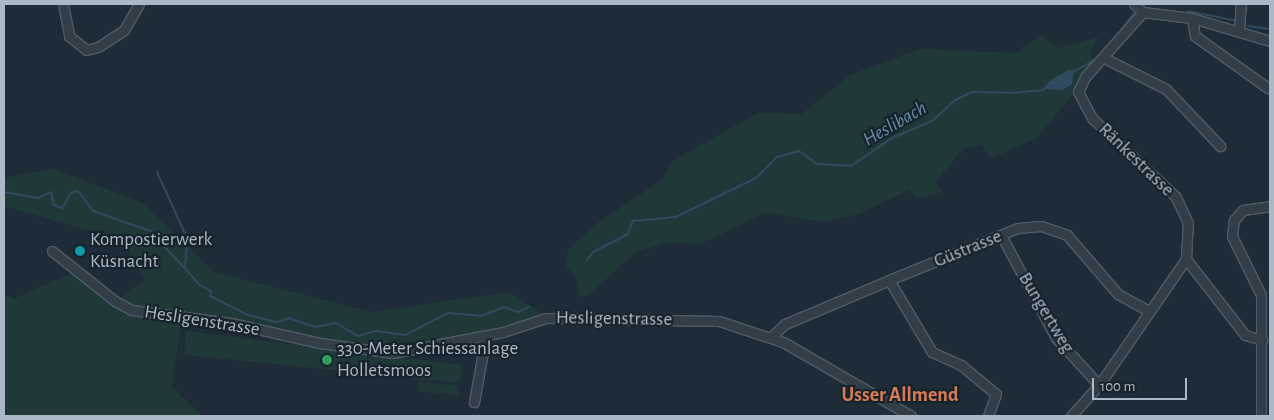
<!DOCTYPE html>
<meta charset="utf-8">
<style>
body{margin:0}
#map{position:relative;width:1274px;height:420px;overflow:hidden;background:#1e2c37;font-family:"Alegreya Sans",sans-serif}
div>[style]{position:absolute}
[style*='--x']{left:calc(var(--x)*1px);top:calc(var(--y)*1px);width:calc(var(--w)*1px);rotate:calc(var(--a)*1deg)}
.green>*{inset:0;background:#203837}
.water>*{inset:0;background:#304b5f}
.stream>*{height:2px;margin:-1px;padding:0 1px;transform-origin:1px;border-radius:1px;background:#304b5f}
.roads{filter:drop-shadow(1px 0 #4f5c66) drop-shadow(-1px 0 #4f5c66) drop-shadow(0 1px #4f5c66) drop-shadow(0 -1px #4f5c66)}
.minor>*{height:9px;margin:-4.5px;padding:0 4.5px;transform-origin:4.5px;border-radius:4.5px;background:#323e47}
.dots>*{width:14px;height:14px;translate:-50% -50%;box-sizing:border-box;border:2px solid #17232c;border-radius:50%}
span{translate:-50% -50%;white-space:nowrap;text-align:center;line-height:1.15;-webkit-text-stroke:4.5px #17232c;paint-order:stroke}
.street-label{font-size:19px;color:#abb9c5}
.poi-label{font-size:19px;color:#abb9c5}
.left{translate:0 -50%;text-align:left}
.water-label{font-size:20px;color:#6a8faa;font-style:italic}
.neighbourhood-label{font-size:20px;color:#d87a53;font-weight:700}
.frame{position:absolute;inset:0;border:5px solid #abb9c5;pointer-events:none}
.scale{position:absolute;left:1092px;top:378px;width:95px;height:22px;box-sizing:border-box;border:2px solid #abb9c5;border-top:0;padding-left:6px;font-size:15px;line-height:18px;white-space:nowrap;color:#abb9c5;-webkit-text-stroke:4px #17232c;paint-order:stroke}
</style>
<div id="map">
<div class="green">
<div style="clip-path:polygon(1041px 35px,1059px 48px,1099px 37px,1089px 53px,1097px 65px,1037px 138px,991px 158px,981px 145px,964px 148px,936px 181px,942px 192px,917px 199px,909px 190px,859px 214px,823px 222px,765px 213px,700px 244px,669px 242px,636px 252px,590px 294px,580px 297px,576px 277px,566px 266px,569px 248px,600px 221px,663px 179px,671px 162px,758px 113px,802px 114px,850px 75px,920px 49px,1016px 53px)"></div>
<div style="clip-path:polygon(53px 169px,143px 203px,214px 272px,372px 312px,509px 292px,546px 316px,390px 352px,203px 315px,129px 305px,122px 296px,145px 280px,122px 240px,4px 206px,4px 178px)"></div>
<div style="clip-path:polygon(74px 272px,118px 308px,139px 317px,181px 321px,172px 387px,202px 416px,4px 416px,4px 293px,13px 299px)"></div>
<div style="clip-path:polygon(186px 331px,462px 365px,460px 383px,184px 355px)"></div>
<div style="clip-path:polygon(419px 382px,459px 386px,458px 395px,418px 391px)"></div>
</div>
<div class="water">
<div style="clip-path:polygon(1068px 70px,1074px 71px,1072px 84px,1063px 90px,1045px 89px,1048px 82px)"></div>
</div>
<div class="stream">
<div style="--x:1188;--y:11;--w:50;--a:11.5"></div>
<div style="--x:1248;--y:26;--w:22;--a:8"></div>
<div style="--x:1122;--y:29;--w:20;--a:-53"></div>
<div style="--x:1073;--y:72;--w:25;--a:-29"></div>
<div style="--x:157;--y:172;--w:70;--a:65.6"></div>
<div style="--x:4;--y:192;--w:35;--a:10"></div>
<div style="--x:38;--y:198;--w:14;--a:-25"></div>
<div style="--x:51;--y:192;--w:13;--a:77"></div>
<div style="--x:54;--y:205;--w:9;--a:21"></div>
<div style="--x:62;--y:208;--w:17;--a:-59"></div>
<div style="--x:71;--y:193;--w:7;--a:-16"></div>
<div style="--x:78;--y:191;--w:25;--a:53"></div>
<div style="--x:93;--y:211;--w:60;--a:19.3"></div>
<div style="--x:150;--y:231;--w:74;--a:47.2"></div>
<div style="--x:200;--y:285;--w:13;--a:29"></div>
<div style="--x:211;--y:291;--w:5;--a:101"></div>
<div style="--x:210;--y:296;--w:42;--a:26.6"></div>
<div style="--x:248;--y:315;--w:30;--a:14"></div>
<div style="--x:277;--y:322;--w:13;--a:-18"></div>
<div style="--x:289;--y:318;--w:28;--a:19"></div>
<div style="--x:315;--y:327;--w:21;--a:-11"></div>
<div style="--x:336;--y:323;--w:26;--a:31"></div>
<div style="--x:358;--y:336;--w:19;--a:-16"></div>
<div style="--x:376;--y:331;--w:29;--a:8"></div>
<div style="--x:405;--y:335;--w:48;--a:-27.1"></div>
<div style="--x:448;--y:313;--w:33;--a:5"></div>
<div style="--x:481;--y:316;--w:25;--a:-21"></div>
<div style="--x:504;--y:307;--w:15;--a:20"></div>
<div style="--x:518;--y:312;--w:12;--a:-24"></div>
<div style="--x:587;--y:260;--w:10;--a:-53"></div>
<div style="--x:593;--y:252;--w:38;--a:-27"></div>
<div style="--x:627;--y:235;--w:15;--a:-67"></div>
<div style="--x:633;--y:221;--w:43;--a:-5.3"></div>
<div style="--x:676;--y:217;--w:89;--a:-26"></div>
<div style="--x:756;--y:178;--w:30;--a:-45"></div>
<div style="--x:777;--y:157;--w:23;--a:-15"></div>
<div style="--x:799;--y:151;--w:22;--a:36"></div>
<div style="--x:817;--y:164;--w:34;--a:3"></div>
<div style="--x:851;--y:166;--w:50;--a:-34.3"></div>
<div style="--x:892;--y:138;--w:43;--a:-23"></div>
<div style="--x:932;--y:121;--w:31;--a:-42"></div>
<div style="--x:955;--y:100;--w:19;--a:-25"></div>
<div style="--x:972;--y:92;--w:39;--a:1"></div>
<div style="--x:1011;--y:93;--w:32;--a:-5"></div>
<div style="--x:1043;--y:90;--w:6;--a:-45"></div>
<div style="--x:185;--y:267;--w:24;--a:-85"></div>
</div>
<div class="roads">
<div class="minor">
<div style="--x:63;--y:4;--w:33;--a:79"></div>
<div style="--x:69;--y:36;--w:22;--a:39"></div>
<div style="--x:86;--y:50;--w:12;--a:-14"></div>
<div style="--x:98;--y:47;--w:31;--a:-33"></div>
<div style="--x:124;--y:30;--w:30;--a:-60"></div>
<div style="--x:1134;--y:4;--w:12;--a:42"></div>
<div style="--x:1143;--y:12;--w:49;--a:7"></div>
<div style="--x:1192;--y:18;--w:81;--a:16.4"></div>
<div style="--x:1192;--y:18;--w:18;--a:81"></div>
<div style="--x:1195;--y:36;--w:90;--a:35.5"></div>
<div style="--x:1239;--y:30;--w:26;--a:-86"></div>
<div style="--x:1104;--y:58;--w:69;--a:26.6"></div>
<div style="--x:1166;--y:89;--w:79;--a:46.5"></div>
<div style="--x:1001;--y:235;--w:117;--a:61.9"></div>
<div style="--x:1056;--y:338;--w:64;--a:47.5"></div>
<div style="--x:52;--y:251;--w:80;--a:38.4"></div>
<div style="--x:115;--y:301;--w:19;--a:28"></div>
<div style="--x:132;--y:310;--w:100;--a:7.5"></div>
<div style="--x:231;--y:323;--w:91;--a:12.7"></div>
<div style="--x:320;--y:343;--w:74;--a:7.8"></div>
<div style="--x:393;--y:353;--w:112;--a:-10.8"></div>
<div style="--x:503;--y:332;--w:45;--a:-18"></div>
<div style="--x:546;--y:318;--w:173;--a:1"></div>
<div style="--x:719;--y:321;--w:67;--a:18.2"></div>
<div style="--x:783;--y:342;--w:148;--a:30"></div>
<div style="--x:1186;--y:259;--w:96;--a:52.2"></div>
<div style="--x:1245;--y:335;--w:18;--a:16"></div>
<div style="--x:889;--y:280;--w:84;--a:59.2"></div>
<div style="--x:932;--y:352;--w:32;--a:24"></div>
<div style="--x:961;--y:365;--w:45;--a:39.6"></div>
<div style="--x:996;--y:394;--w:23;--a:110"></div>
<div style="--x:771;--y:337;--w:19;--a:-43"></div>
<div style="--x:785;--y:324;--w:113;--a:-22.9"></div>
<div style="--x:889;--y:280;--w:139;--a:-22"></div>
<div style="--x:1018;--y:228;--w:23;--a:-5"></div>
<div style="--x:1041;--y:226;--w:28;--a:19"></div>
<div style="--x:1067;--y:235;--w:78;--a:49.2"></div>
<div style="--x:1118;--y:294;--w:33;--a:29"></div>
<div style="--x:474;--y:402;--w:68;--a:-79.8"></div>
<div style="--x:1071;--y:416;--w:42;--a:-47.9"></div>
<div style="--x:1099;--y:385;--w:153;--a:-55.4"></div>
<div style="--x:1186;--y:259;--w:36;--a:-87"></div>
<div style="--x:1188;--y:223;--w:29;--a:-115"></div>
<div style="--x:1176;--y:197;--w:115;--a:-136.8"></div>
<div style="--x:1092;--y:118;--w:30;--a:-118"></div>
<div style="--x:1078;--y:92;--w:17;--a:-65"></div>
<div style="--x:1085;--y:77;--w:87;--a:-48.3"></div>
<div style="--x:1261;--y:416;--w:121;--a:-90"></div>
<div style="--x:1261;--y:295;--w:66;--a:-116.2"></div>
<div style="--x:1232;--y:236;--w:16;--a:-83"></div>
<div style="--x:1234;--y:220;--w:13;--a:-48"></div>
<div style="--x:1243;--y:210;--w:27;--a:-8"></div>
</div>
</div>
<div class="dots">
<div style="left:80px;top:251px;background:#0f9aa8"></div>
<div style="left:327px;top:360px;background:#2e9e5b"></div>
</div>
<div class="street-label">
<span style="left:1136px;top:160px;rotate:44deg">Ränkestrasse</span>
<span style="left:968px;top:249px;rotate:-22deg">Güstrasse</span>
<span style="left:1046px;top:313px;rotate:59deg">Bungertweg</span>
<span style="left:614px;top:319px;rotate:1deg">Hesligenstrasse</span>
<span style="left:202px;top:321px;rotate:9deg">Hesligenstrasse</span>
</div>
<div class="poi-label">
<span class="left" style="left:90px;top:251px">Kompostierwerk<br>Küsnacht</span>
<span class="left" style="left:337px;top:360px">330-Meter Schiessanlage<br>Holletsmoos</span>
</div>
<div class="water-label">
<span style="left:895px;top:124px;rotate:-30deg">Heslibach</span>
</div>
<div class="neighbourhood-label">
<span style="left:900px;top:395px">Usser Allmend</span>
</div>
<div class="frame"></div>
<div class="scale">100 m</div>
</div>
